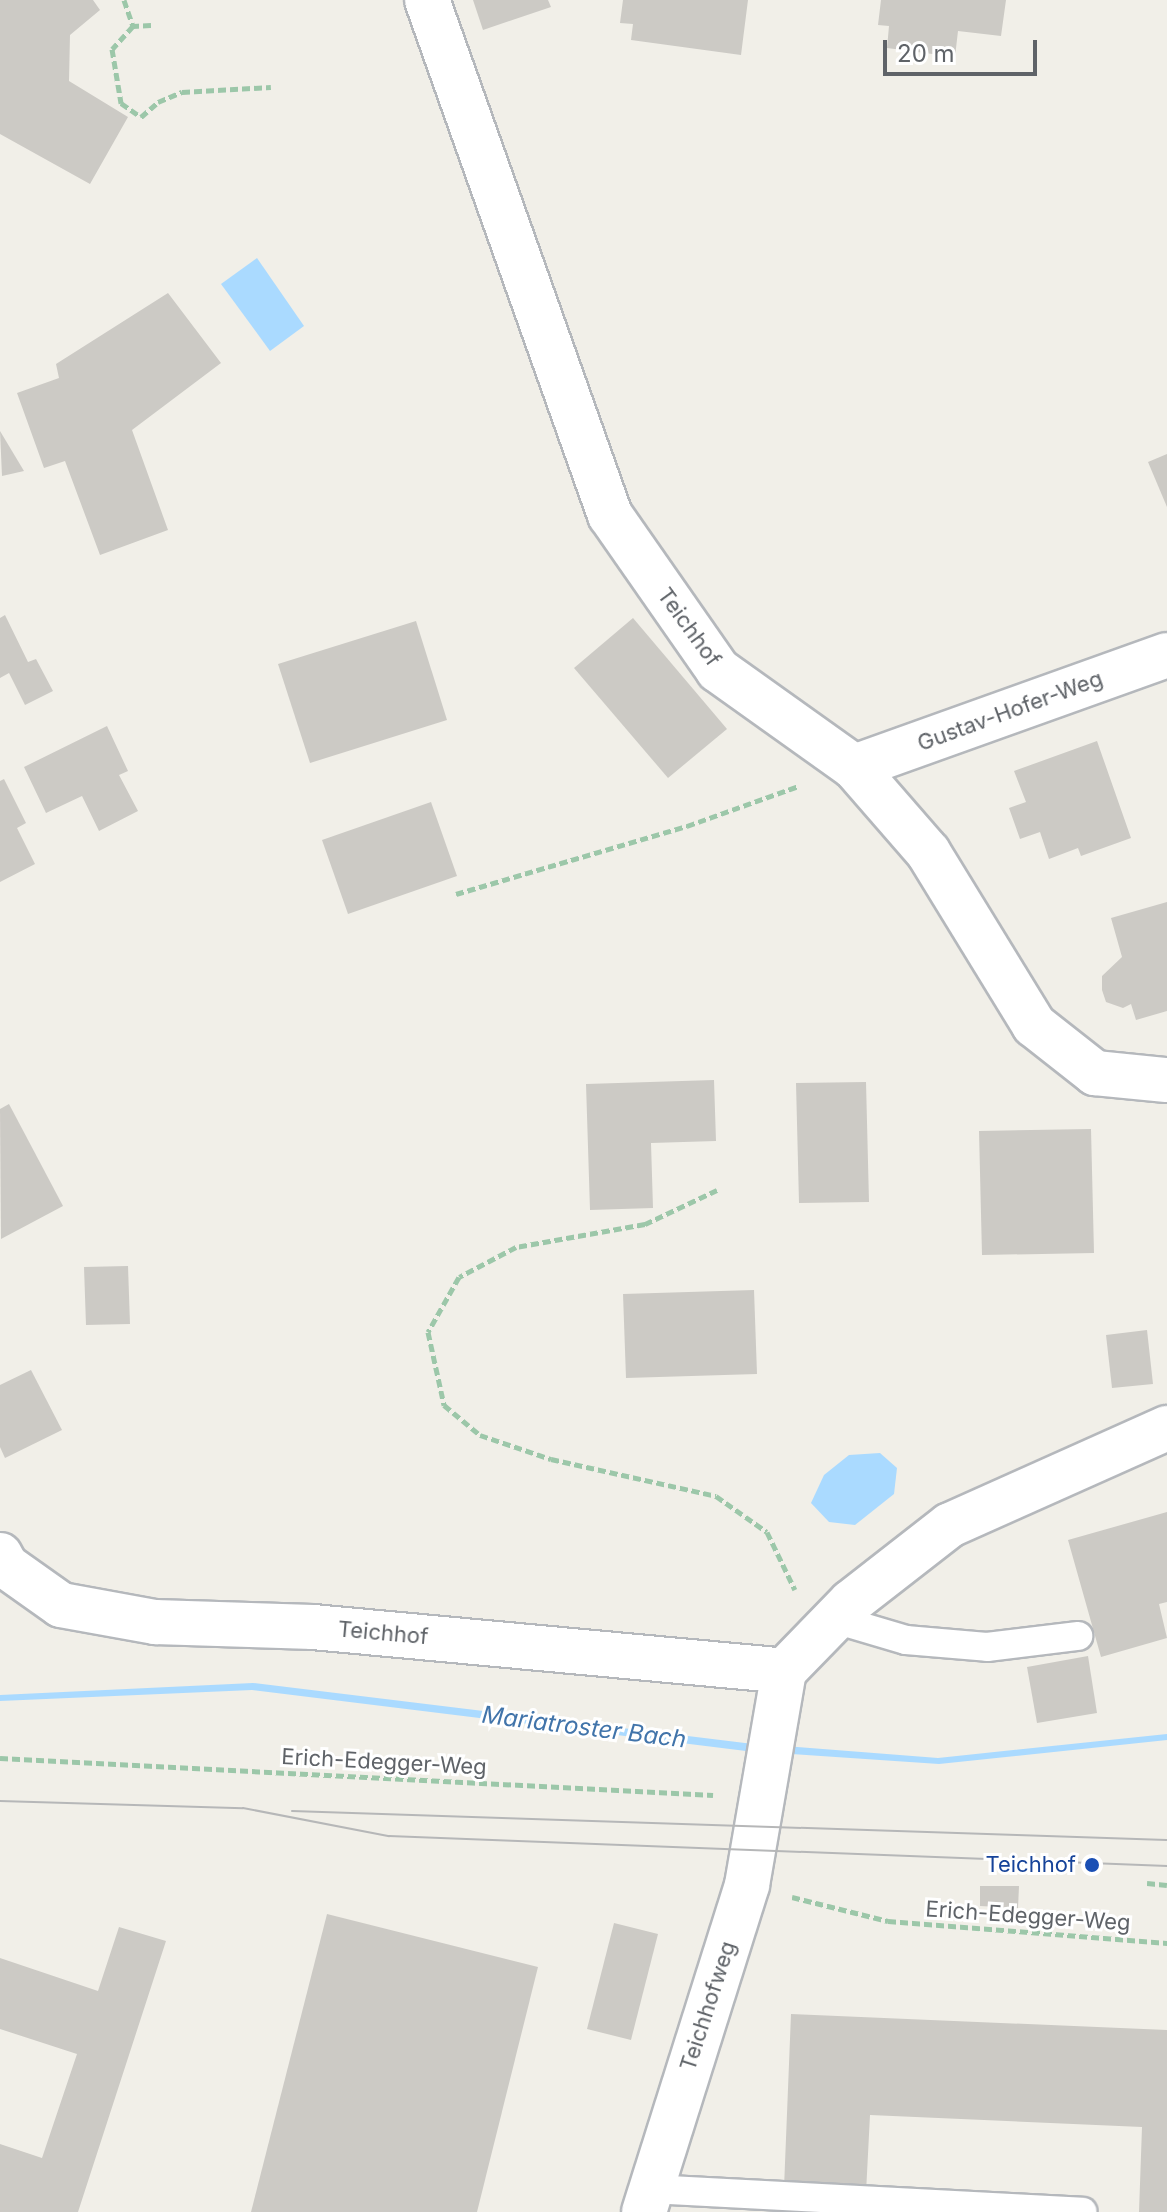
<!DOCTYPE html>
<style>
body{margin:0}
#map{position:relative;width:1167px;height:2212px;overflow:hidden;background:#f1efe8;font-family:Inter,sans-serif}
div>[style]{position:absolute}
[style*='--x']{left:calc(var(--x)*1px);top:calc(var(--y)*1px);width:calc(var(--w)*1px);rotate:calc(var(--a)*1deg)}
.water>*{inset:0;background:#aadaff}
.building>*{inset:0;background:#cccac5}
.path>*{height:5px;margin-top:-2.5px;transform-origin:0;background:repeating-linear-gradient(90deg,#9cc7a9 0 8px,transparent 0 12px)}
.roads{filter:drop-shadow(2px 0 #b5b8bc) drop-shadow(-2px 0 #b5b8bc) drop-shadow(0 2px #b5b8bc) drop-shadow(0 -2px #b5b8bc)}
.service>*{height:28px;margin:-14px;padding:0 14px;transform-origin:14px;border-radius:14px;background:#fff}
.minor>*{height:44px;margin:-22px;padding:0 22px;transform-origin:22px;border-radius:22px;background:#fff}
.tram>*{height:2px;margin:-1px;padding:0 1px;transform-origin:1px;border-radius:1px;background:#b6b7b8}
.dots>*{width:22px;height:22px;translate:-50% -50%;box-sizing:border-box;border:4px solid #fff;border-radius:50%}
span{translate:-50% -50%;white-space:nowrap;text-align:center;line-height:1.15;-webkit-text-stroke:6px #fff;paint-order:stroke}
.street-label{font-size:22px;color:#5f6368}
.transit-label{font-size:22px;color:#164399}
.right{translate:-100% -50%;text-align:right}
.water-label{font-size:24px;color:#4174aa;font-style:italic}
.scale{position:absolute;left:883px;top:40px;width:154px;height:36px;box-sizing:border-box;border:4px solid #5f6368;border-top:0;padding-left:10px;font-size:24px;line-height:28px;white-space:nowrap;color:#5f6368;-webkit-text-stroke:6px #fff;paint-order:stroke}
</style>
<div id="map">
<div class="water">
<div style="clip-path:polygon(257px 258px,304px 326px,270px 351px,221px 284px)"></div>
<div style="clip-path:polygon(880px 1453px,897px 1468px,894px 1494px,855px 1525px,829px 1522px,811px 1503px,824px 1475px,849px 1455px)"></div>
<div style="clip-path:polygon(253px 1683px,745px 1743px,938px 1758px,1167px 1734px,1167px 1740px,939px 1764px,746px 1751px,252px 1690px,0 1701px,0 1695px)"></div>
</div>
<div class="building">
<div style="clip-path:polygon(0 0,93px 0,100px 10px,70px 35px,69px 81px,128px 117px,90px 184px,0 134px)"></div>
<div style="clip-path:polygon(473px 0,548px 0,551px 7px,483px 30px)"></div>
<div style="clip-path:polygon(623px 0,748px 0,741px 55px,631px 40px,633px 24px,620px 23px)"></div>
<div style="clip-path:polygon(881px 0,1006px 0,1001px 36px,958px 31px,955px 57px,887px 48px,889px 26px,878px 25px)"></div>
<div style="clip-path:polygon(168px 293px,221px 363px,132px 430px,168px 530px,100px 555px,65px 461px,44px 468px,17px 393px,59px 378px,56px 364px)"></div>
<div style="clip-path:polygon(0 431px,24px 471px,2px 476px)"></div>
<div style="clip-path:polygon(1167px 454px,1167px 507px,1148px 462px)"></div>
<div style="clip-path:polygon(5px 615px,28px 662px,36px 659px,53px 691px,25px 705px,9px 673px,0 678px,0 618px)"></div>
<div style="clip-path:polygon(633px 618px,727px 729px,668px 778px,574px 668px)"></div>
<div style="clip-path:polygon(416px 621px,447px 720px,310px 763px,278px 664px)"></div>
<div style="clip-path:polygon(107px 726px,128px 771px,119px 775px,138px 811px,99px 831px,82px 796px,46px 813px,24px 767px)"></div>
<div style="clip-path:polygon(1097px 741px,1131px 838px,1081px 856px,1078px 848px,1049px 859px,1040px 832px,1020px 839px,1009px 808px,1026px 802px,1014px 771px)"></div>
<div style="clip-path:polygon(4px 779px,26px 823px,17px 828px,35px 864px,0 882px,0 781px)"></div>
<div style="clip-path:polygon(431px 802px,457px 876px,348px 914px,322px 840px)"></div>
<div style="clip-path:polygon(1167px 902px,1167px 1011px,1136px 1020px,1131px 1004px,1123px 1008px,1106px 1002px,1102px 990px,1102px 976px,1122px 957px,1111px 918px)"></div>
<div style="clip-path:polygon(714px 1080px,716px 1141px,651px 1143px,653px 1208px,590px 1210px,586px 1084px)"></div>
<div style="clip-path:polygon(866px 1082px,869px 1202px,799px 1203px,796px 1083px)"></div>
<div style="clip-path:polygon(9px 1104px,63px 1206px,1px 1239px,0 1109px)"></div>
<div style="clip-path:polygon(1091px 1129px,1094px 1253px,982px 1255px,979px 1131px)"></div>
<div style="clip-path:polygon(128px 1266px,130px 1324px,86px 1325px,84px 1267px)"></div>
<div style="clip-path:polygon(754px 1290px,757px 1374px,626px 1378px,623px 1294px)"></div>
<div style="clip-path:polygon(1147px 1330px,1153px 1384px,1112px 1388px,1106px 1335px)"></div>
<div style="clip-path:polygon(31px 1370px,62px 1430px,5px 1458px,0 1447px,0 1385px)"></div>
<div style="clip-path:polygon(1167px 1512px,1167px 1602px,1159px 1604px,1167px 1638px,1101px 1657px,1068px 1540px)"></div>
<div style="clip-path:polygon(1088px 1656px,1097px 1713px,1037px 1723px,1027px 1667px)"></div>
<div style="clip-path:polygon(980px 1886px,1019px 1886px,1018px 1908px,980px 1906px)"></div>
<div style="clip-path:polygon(327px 1914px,538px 1967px,477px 2212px,251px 2212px)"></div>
<div style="clip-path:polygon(614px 1923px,658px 1934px,631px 2040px,587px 2029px)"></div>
<div style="clip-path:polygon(119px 1927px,166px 1941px,78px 2212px,0 2212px,0 2144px,42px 2158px,77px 2054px,0 2029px,0 1958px,98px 1991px)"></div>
<div style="clip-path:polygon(791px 2014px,1167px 2030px,1167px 2212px,1139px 2212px,1142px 2127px,870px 2115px,866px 2193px,784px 2188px)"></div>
</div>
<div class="path">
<div style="--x:124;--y:0;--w:28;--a:71"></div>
<div style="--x:151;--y:25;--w:18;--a:177"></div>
<div style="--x:133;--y:26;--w:31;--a:132"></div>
<div style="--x:112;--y:49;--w:55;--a:80.5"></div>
<div style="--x:121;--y:103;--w:24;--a:35"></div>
<div style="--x:141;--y:117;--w:23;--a:-41"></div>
<div style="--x:158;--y:102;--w:26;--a:-23"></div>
<div style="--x:182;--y:92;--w:89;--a:-3.2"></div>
<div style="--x:456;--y:894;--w:241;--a:-16.4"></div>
<div style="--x:687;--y:826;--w:119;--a:-19.7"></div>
<div style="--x:717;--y:1190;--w:80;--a:154.7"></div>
<div style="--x:645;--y:1224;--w:131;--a:169.9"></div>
<div style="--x:516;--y:1247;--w:64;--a:152.2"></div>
<div style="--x:459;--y:1277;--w:63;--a:119.4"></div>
<div style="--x:428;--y:1332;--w:75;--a:77.6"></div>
<div style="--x:444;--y:1405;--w:47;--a:39.8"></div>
<div style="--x:480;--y:1435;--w:75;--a:18.7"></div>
<div style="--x:551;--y:1459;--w:169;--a:12.6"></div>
<div style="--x:716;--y:1496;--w:62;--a:35.2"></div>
<div style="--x:767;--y:1532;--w:64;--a:64.2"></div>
<div style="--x:0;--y:1758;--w:714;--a:2.97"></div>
<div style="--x:1147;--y:1883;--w:20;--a:6"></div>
<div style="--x:792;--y:1897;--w:99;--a:14"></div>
<div style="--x:888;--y:1921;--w:280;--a:4.5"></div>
</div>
<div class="roads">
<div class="service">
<div style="--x:835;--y:1619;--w:74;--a:16.5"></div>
<div style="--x:906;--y:1640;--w:81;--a:4.9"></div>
<div style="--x:987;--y:1647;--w:92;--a:-6.9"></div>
<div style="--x:650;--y:2189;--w:433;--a:3"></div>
</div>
<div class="minor">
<div style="--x:427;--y:0;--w:547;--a:70.44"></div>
<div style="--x:610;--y:515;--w:189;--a:55.1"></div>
<div style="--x:718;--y:670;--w:167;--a:35.5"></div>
<div style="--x:854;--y:767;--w:113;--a:49"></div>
<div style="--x:928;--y:852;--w:203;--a:58.5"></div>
<div style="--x:1034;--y:1025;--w:78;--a:38.2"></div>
<div style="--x:1095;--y:1073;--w:72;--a:5.6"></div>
<div style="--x:854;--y:767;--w:332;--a:-19.7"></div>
<div style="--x:0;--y:1555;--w:13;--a:61"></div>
<div style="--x:6;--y:1566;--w:67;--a:35.3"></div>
<div style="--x:61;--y:1605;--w:96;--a:10.3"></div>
<div style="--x:155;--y:1622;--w:158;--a:1.8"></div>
<div style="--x:313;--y:1627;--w:473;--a:5.3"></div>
<div style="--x:644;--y:2212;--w:343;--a:-72.5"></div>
<div style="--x:747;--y:1885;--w:217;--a:-80.2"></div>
<div style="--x:784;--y:1671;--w:96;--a:-45.8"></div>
<div style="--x:851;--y:1602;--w:125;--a:-37.9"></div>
<div style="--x:950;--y:1525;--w:238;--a:-24.1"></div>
</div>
</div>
<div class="tram">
<div style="--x:0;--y:1801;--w:243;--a:1.7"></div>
<div style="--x:243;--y:1808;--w:149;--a:10.9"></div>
<div style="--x:389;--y:1836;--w:779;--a:2.21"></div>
<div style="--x:292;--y:1811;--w:875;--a:1.9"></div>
</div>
<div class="dots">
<div style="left:1092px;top:1865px;background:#1a4fb4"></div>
</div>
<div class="street-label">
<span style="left:689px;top:627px;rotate:54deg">Teichhof</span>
<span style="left:1010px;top:711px;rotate:-20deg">Gustav-Hofer-Weg</span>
<span style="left:383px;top:1633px;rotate:5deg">Teichhof</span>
<span style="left:384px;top:1762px;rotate:3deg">Erich-Edegger-Weg</span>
<span style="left:1028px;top:1916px;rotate:4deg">Erich-Edegger-Weg</span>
<span style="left:708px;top:2006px;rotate:-72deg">Teichhofweg</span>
</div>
<div class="transit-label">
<span class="right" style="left:1076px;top:1865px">Teichhof</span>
</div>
<div class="water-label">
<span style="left:584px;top:1727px;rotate:7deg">Mariatroster Bach</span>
</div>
<div class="scale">20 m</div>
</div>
